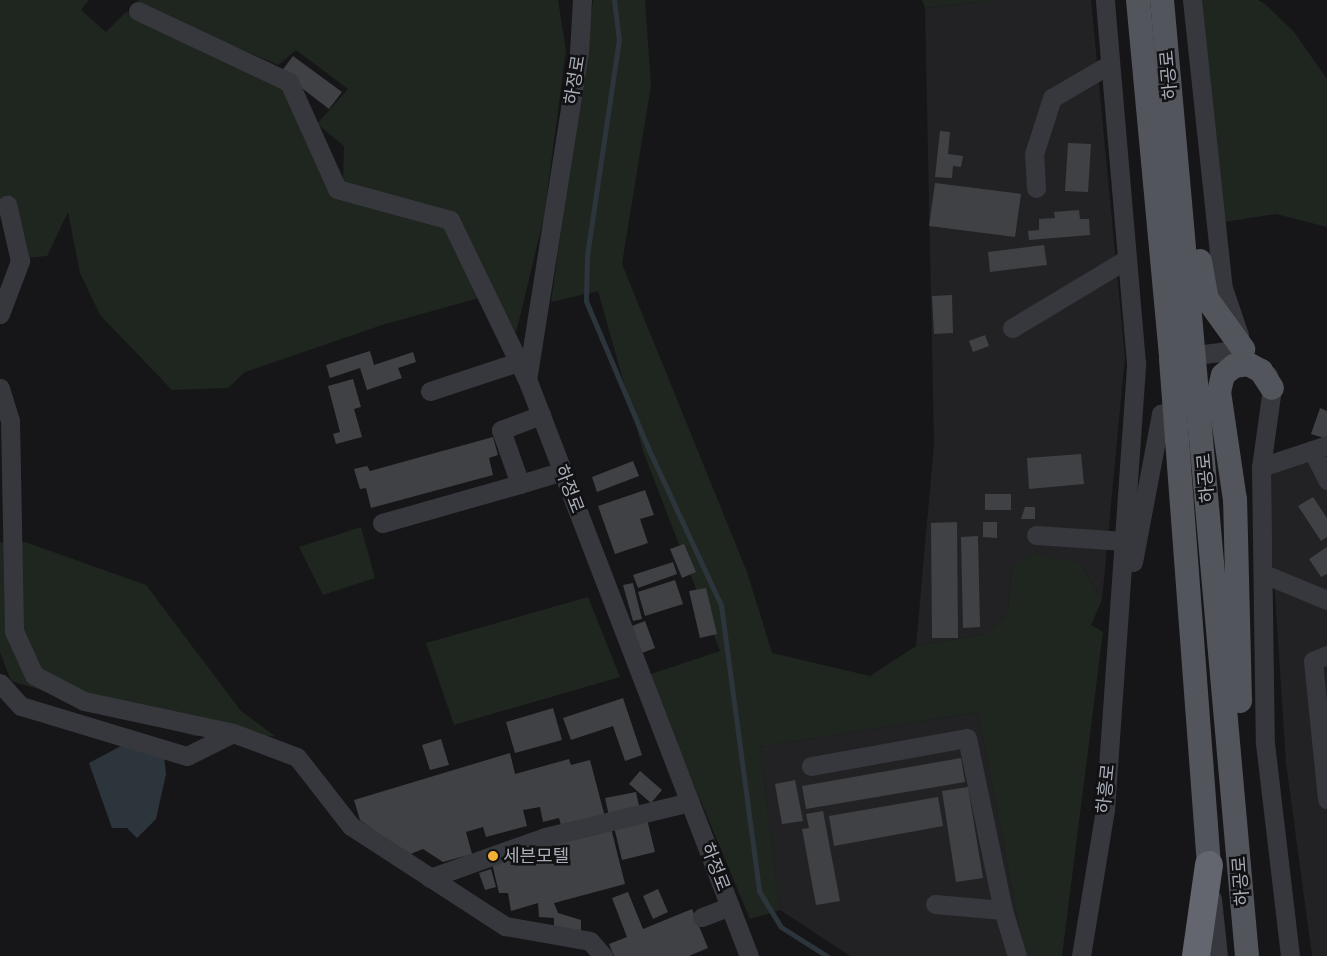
<!DOCTYPE html>
<meta charset="utf-8">
<style>
body{margin:0}
#map{position:relative;width:1327px;height:956px;overflow:hidden;background:#161618;font-family:Poppins,"Noto Sans KR",sans-serif}
div>[style]{position:absolute}
[style*='--x']{left:calc(var(--x)*1px);top:calc(var(--y)*1px);width:calc(var(--w)*1px);rotate:calc(var(--a)*1deg)}
.built>*{inset:0;background:#222225}
.green>*{inset:0;background:#1e261f}
.water>*{inset:0;background:#2c353c}
.stream>*{height:5px;margin:-2.5px;padding:0 2.5px;transform-origin:2.5px;border-radius:2.5px;background:#2c353c}
.building>*{inset:0;background:#404145}
.minor>*{height:19px;margin:-9.5px;padding:0 9.5px;transform-origin:9.5px;border-radius:9.5px;background:#37383d}
.major>*{height:24px;margin:-12px;padding:0 12px;transform-origin:12px;border-radius:12px;background:#53555c}
.highway>*{height:28px;margin:-14px;padding:0 14px;transform-origin:14px;border-radius:14px;background:#63666e}
.dots>*{width:14px;height:14px;translate:-50% -50%;box-sizing:border-box;border:2px solid #111113;border-radius:50%}
span{translate:-50% -50%;white-space:nowrap;text-align:center;line-height:1.15;-webkit-text-stroke:5px #111113;paint-order:stroke}
.street-label{font-size:18px;color:#a8adb8}
.poi-label{font-size:18px;color:#a8adb8}
.left{translate:0 -50%;text-align:left}
</style>
<div id="map">
<div class="built">
<div style="clip-path:polygon(997px 0,1091px 0,1125px 357px,1102px 600px,1080px 563px,1012px 566px,1008px 613px,986px 634px,916px 646px,934px 444px,925px 8px)"></div>
<div style="clip-path:polygon(1323px 453px,1327px 459px,1327px 956px,1312px 956px,1286px 763px,1267px 472px)"></div>
<div style="clip-path:polygon(978px 712px,1025px 956px,850px 956px,780px 910px,760px 747px)"></div>
</div>
<div class="green">
<div style="clip-path:polygon(0 0,89px 0,81px 10px,106px 32px,126px 12px,283px 86px,330px 194px,442px 225px,479px 298px,382px 325px,245px 372px,228px 388px,172px 390px,100px 315px,80px 273px,68px 212px,47px 256px,26px 258px,19px 221px,7px 195px,0 203px)"></div>
<div style="clip-path:polygon(137px 0,558px 0,566px 50px,544px 217px,516px 333px,450px 215px,343px 182px,344px 146px,317px 124px,348px 89px,296px 50px,278px 65px,148px 9px)"></div>
<div style="clip-path:polygon(593px 0,645px 0,651px 85px,622px 264px,747px 572px,772px 653px,870px 676px,916px 646px,986px 634px,1008px 613px,1012px 566px,1033px 553px,1080px 563px,1102px 600px,1091px 625px,1103px 632px,1062px 956px,1025px 956px,978px 712px,760px 747px,780px 910px,750px 919px,648px 675px,720px 651px,643px 451px,598px 291px,551px 302px)"></div>
<div style="clip-path:polygon(922px 0,997px 0,925px 8px)"></div>
<div style="clip-path:polygon(1198px 0,1258px 0,1265px 4px,1294px 32px,1327px 79px,1327px 227px,1276px 214px,1224px 222px)"></div>
<div style="clip-path:polygon(361px 527px,375px 578px,323px 595px,299px 547px)"></div>
<div style="clip-path:polygon(0 542px,25px 542px,146px 585px,241px 711px,275px 736px,194px 736px,11px 681px,0 652px)"></div>
<div style="clip-path:polygon(588px 597px,620px 677px,454px 725px,426px 643px)"></div>
</div>
<div class="water">
<div style="clip-path:polygon(121px 746px,164px 756px,166px 774px,156px 819px,137px 838px,127px 828px,112px 828px,89px 763px)"></div>
</div>
<div class="stream">
<div style="--x:614;--y:0;--w:39;--a:83"></div>
<div style="--x:619;--y:39;--w:219;--a:98.4"></div>
<div style="--x:587;--y:256;--w:45;--a:91.3"></div>
<div style="--x:586;--y:301;--w:162;--a:67.1"></div>
<div style="--x:649;--y:450;--w:171;--a:65.1"></div>
<div style="--x:721;--y:605;--w:289;--a:82.4"></div>
<div style="--x:759;--y:891;--w:42;--a:58.6"></div>
<div style="--x:781;--y:927;--w:54;--a:32.2"></div>
</div>
<div class="building">
<div style="clip-path:polygon(293px 56px,342px 92px,329px 109px,281px 72px)"></div>
<div style="clip-path:polygon(940px 131px,950px 132px,948px 154px,963px 156px,961px 167px,953px 166px,952px 178px,935px 177px)"></div>
<div style="clip-path:polygon(1068px 143px,1091px 144px,1088px 192px,1065px 191px)"></div>
<div style="clip-path:polygon(935px 183px,1021px 194px,1015px 237px,929px 226px)"></div>
<div style="clip-path:polygon(1079px 210px,1080px 219px,1089px 219px,1090px 235px,1029px 240px,1028px 231px,1039px 230px,1039px 219px,1055px 218px,1054px 212px)"></div>
<div style="clip-path:polygon(1044px 245px,1047px 265px,990px 272px,988px 252px)"></div>
<div style="clip-path:polygon(952px 295px,953px 333px,934px 334px,932px 296px)"></div>
<div style="clip-path:polygon(985px 335px,989px 346px,973px 352px,969px 341px)"></div>
<div style="clip-path:polygon(370px 351px,374px 365px,413px 352px,416px 362px,398px 368px,402px 378px,367px 390px,360px 368px,330px 378px,326px 365px)"></div>
<div style="clip-path:polygon(353px 379px,361px 407px,354px 409px,362px 437px,336px 444px,333px 434px,340px 432px,328px 386px)"></div>
<div style="clip-path:polygon(1320px 408px,1327px 411px,1327px 439px,1311px 434px)"></div>
<div style="clip-path:polygon(493px 437px,498px 455px,489px 458px,493px 475px,371px 508px,366px 488px,360px 489px,354px 469px,367px 466px,370px 471px)"></div>
<div style="clip-path:polygon(1081px 454px,1084px 484px,1029px 489px,1027px 458px)"></div>
<div style="clip-path:polygon(633px 461px,639px 476px,597px 492px,592px 477px)"></div>
<div style="clip-path:polygon(645px 490px,654px 515px,640px 519px,648px 543px,615px 554px,598px 506px)"></div>
<div style="clip-path:polygon(985px 494px,1011px 494px,1011px 510px,985px 510px)"></div>
<div style="clip-path:polygon(1313px 497px,1327px 518px,1327px 537px,1321px 541px,1298px 506px)"></div>
<div style="clip-path:polygon(1025px 507px,1035px 507px,1035px 519px,1021px 519px)"></div>
<div style="clip-path:polygon(957px 522px,958px 638px,932px 638px,931px 523px)"></div>
<div style="clip-path:polygon(983px 522px,997px 522px,997px 538px,983px 537px)"></div>
<div style="clip-path:polygon(978px 536px,980px 627px,963px 628px,961px 537px)"></div>
<div style="clip-path:polygon(684px 544px,696px 572px,682px 578px,670px 549px)"></div>
<div style="clip-path:polygon(1327px 547px,1327px 574px,1321px 577px,1309px 559px)"></div>
<div style="clip-path:polygon(673px 562px,677px 574px,638px 588px,633px 575px)"></div>
<div style="clip-path:polygon(675px 580px,683px 604px,645px 616px,638px 592px)"></div>
<div style="clip-path:polygon(633px 583px,642px 619px,633px 621px,623px 585px)"></div>
<div style="clip-path:polygon(706px 588px,717px 634px,700px 638px,689px 591px)"></div>
<div style="clip-path:polygon(645px 621px,655px 648px,642px 653px,632px 626px)"></div>
<div style="clip-path:polygon(623px 698px,642px 755px,625px 761px,613px 726px,571px 740px,563px 718px)"></div>
<div style="clip-path:polygon(553px 708px,562px 740px,515px 753px,506px 722px)"></div>
<div style="clip-path:polygon(441px 739px,449px 765px,430px 770px,422px 745px)"></div>
<div style="clip-path:polygon(510px 753px,515px 774px,569px 759px,571px 765px,590px 760px,606px 821px,563px 832px,559px 818px,543px 822px,540px 807px,523px 810px,527px 826px,486px 837px,483px 827px,466px 832px,472px 854px,443px 862px,423px 849px,408px 855px,360px 820px,354px 800px)"></div>
<div style="clip-path:polygon(961px 758px,965px 782px,806px 809px,802px 786px)"></div>
<div style="clip-path:polygon(640px 771px,662px 790px,651px 803px,629px 784px)"></div>
<div style="clip-path:polygon(795px 780px,803px 821px,782px 824px,775px 784px)"></div>
<div style="clip-path:polygon(968px 787px,983px 878px,956px 882px,942px 791px)"></div>
<div style="clip-path:polygon(636px 792px,640px 810px,609px 816px,605px 798px)"></div>
<div style="clip-path:polygon(938px 797px,943px 826px,834px 846px,829px 816px)"></div>
<div style="clip-path:polygon(823px 811px,840px 901px,816px 905px,802px 829px,809px 828px,806px 814px)"></div>
<div style="clip-path:polygon(647px 819px,655px 852px,622px 860px,614px 827px)"></div>
<div style="clip-path:polygon(611px 828px,625px 884px,554px 903px,558px 913px,581px 920px,581px 934px,554px 930px,554px 918px,539px 917px,538px 903px,511px 911px,508px 893px,499px 893px,491px 859px,523px 849px,528px 865px,540px 863px,535px 844px)"></div>
<div style="clip-path:polygon(491px 869px,496px 887px,485px 890px,479px 873px)"></div>
<div style="clip-path:polygon(658px 889px,668px 912px,653px 919px,643px 896px)"></div>
<div style="clip-path:polygon(628px 892px,643px 929px,692px 909px,708px 948px,689px 956px,614px 956px,609px 944px,627px 937px,612px 898px)"></div>
</div>
<div class="minor">
<div style="--x:582;--y:0;--w:52;--a:93.3"></div>
<div style="--x:579;--y:52;--w:331;--a:99"></div>
<div style="--x:527;--y:379;--w:618;--a:68.96"></div>
<div style="--x:1192;--y:0;--w:290;--a:83.9"></div>
<div style="--x:1223;--y:288;--w:50;--a:71.2"></div>
<div style="--x:138;--y:11;--w:167;--a:25.2"></div>
<div style="--x:289;--y:82;--w:117;--a:65.8"></div>
<div style="--x:337;--y:189;--w:117;--a:15.3"></div>
<div style="--x:450;--y:220;--w:177;--a:64.2"></div>
<div style="--x:1036;--y:188;--w:34;--a:-93"></div>
<div style="--x:1034;--y:154;--w:59;--a:-72.2"></div>
<div style="--x:1052;--y:98;--w:67;--a:-30.4"></div>
<div style="--x:0;--y:314;--w:57;--a:-69.3"></div>
<div style="--x:20;--y:261;--w:58;--a:-102.8"></div>
<div style="--x:1012;--y:328;--w:134;--a:-31"></div>
<div style="--x:1180;--y:357;--w:64;--a:-7.2"></div>
<div style="--x:1268;--y:375;--w:14;--a:73"></div>
<div style="--x:1272;--y:388;--w:80;--a:97.9"></div>
<div style="--x:1261;--y:467;--w:276;--a:89.2"></div>
<div style="--x:1265;--y:743;--w:214;--a:83.3"></div>
<div style="--x:0;--y:388;--w:34;--a:73"></div>
<div style="--x:10;--y:420;--w:211;--a:88.9"></div>
<div style="--x:14;--y:631;--w:48;--a:65.6"></div>
<div style="--x:34;--y:675;--w:56;--a:27.5"></div>
<div style="--x:84;--y:701;--w:152;--a:12.1"></div>
<div style="--x:233;--y:733;--w:68;--a:20.6"></div>
<div style="--x:297;--y:757;--w:88;--a:52"></div>
<div style="--x:351;--y:826;--w:184;--a:33"></div>
<div style="--x:505;--y:926;--w:86;--a:10"></div>
<div style="--x:590;--y:941;--w:20;--a:49"></div>
<div style="--x:430;--y:391;--w:93;--a:-18.2"></div>
<div style="--x:1312;--y:450;--w:34;--a:63"></div>
<div style="--x:1261;--y:467;--w:70;--a:-18.4"></div>
<div style="--x:520;--y:484;--w:45;--a:-16.8"></div>
<div style="--x:382;--y:523;--w:143;--a:-15.8"></div>
<div style="--x:520;--y:484;--w:57;--a:-109.4"></div>
<div style="--x:501;--y:430;--w:43;--a:-20.6"></div>
<div style="--x:1036;--y:535;--w:89;--a:3.9"></div>
<div style="--x:1133;--y:562;--w:151;--a:-79.3"></div>
<div style="--x:1161;--y:414;--w:13;--a:-9"></div>
<div style="--x:1264;--y:574;--w:68;--a:22.4"></div>
<div style="--x:1327;--y:655;--w:15;--a:157"></div>
<div style="--x:1313;--y:661;--w:139;--a:84.2"></div>
<div style="--x:0;--y:683;--w:31;--a:48"></div>
<div style="--x:21;--y:706;--w:173;--a:16.8"></div>
<div style="--x:187;--y:756;--w:51;--a:-26.6"></div>
<div style="--x:811;--y:766;--w:158;--a:-10.2"></div>
<div style="--x:967;--y:738;--w:176;--a:78.2"></div>
<div style="--x:430;--y:878;--w:122;--a:-19.6"></div>
<div style="--x:545;--y:837;--w:149;--a:-13.6"></div>
<div style="--x:1212;--y:899;--w:57;--a:84"></div>
<div style="--x:935;--y:904;--w:68;--a:5"></div>
<div style="--x:1003;--y:910;--w:48;--a:73.1"></div>
<div style="--x:702;--y:917;--w:30;--a:-21"></div>
<div style="--x:1081;--y:956;--w:148;--a:-80.7"></div>
<div style="--x:1105;--y:810;--w:448;--a:-86"></div>
<div style="--x:1136;--y:363;--w:364;--a:-94.9"></div>
</div>
<div class="major">
<div style="--x:1138;--y:0;--w:361;--a:84.7"></div>
<div style="--x:1171;--y:359;--w:507;--a:85.71"></div>
<div style="--x:1162;--y:0;--w:960;--a:84.92"></div>
<div style="--x:1200;--y:261;--w:39;--a:80"></div>
<div style="--x:1207;--y:299;--w:62;--a:54.2"></div>
<div style="--x:1240;--y:701;--w:201;--a:-91.4"></div>
<div style="--x:1235;--y:500;--w:109;--a:-98.4"></div>
<div style="--x:1219;--y:392;--w:17;--a:-77"></div>
<div style="--x:1223;--y:375;--w:14;--a:-39"></div>
<div style="--x:1234;--y:366;--w:14;--a:-8"></div>
<div style="--x:1248;--y:364;--w:15;--a:28"></div>
<div style="--x:1261;--y:371;--w:20;--a:57"></div>
</div>
<div class="highway">
<div style="--x:1196;--y:956;--w:92;--a:-81.9"></div>
</div>
<div class="dots">
<div style="left:493px;top:856px;background:#f2b134"></div>
</div>
<div class="street-label">
<span style="left:1169px;top:75px;rotate:-95deg">하공로</span>
<span style="left:575px;top:80px;rotate:-81deg">하정로</span>
<span style="left:1206px;top:478px;rotate:-95deg">하공로</span>
<span style="left:569px;top:489px;rotate:69deg">하정로</span>
<span style="left:1106px;top:789px;rotate:-84deg">하흥로</span>
<span style="left:715px;top:867px;rotate:69deg">하정로</span>
<span style="left:1241px;top:881px;rotate:-94deg">하공로</span>
</div>
<div class="poi-label">
<span class="left" style="left:503px;top:856px">세븐모텔</span>
</div>
</div>
